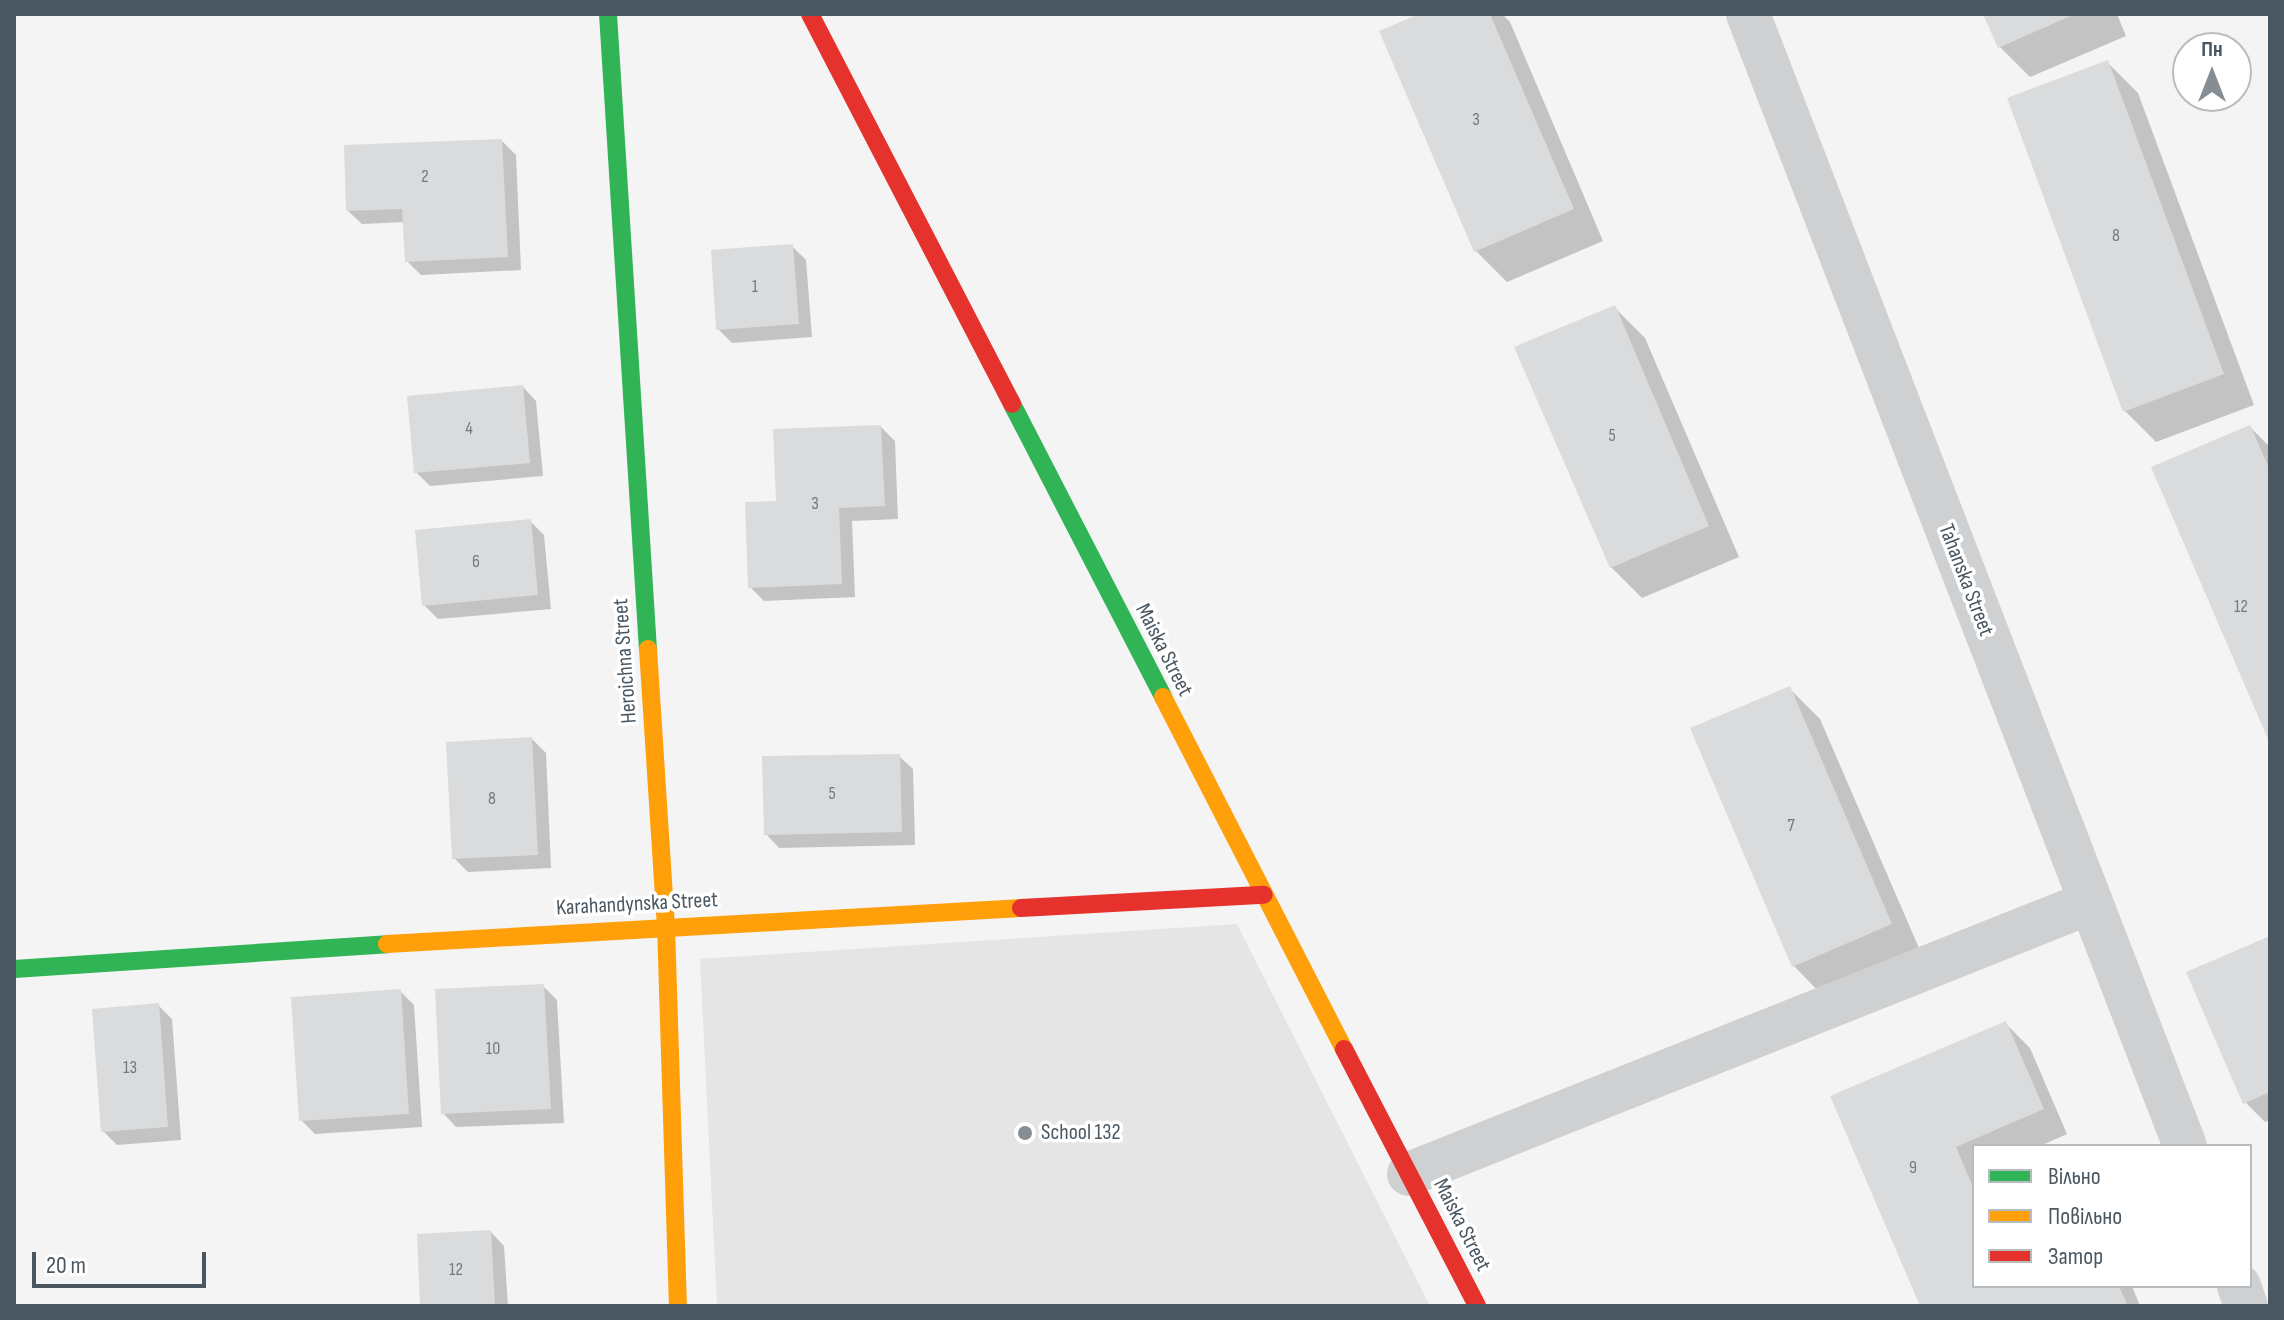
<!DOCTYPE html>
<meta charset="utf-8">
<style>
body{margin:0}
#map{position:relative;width:2284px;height:1320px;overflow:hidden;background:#f4f4f4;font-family:"Sofia Sans Condensed",sans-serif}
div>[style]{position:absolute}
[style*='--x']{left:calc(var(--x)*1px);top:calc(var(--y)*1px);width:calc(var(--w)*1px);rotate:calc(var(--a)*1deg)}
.education>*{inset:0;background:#e6e5e6}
.shadow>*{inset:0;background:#0003}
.building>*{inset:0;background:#dadbdc}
.street>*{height:44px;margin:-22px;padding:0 22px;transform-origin:22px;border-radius:22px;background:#ced0d2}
.fast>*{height:18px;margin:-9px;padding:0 9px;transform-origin:9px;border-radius:9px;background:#30b455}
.slow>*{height:18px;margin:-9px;padding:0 9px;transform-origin:9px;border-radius:9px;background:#ff9f0a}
.jam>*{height:18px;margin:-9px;padding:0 9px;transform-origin:9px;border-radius:9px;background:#e5322d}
.dots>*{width:22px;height:22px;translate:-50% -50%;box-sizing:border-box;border:4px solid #fff;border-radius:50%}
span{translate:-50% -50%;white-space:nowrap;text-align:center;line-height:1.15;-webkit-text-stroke:7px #fff;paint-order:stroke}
.number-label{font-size:18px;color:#707a81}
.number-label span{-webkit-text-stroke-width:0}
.street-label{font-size:22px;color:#4a5761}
.poi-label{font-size:22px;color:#4a5761}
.left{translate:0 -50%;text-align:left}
.frame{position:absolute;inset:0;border:16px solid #4a5761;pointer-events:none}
.legend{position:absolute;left:1972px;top:1144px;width:280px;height:144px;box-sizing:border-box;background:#fff;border:2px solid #b7bcc0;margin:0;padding:10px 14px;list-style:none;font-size:24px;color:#4a5761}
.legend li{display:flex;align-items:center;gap:16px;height:40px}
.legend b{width:40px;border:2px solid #b7bcc0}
.north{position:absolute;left:2172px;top:32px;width:80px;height:80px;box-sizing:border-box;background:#fff;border:2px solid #b7bcc0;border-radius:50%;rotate:0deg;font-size:22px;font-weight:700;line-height:32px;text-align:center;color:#4a5761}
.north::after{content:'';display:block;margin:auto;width:28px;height:36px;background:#868e94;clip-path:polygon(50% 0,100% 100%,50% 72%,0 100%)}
.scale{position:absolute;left:32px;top:1252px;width:174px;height:36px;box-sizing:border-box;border:4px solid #4a5761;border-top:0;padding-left:10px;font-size:24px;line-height:28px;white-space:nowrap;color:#4a5761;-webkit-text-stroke:6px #fff;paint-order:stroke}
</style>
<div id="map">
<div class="education">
<div style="clip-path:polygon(1237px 924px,1430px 1306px,717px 1306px,700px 959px)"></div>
</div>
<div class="shadow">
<div style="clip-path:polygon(1424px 14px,1502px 14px,1510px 22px,1603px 241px,1507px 282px,1476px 251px)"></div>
<div style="clip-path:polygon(1985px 14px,2117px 14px,2126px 36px,2030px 77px,1999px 46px)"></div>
<div style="clip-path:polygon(2107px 62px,2138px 93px,2254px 405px,2156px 442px,2125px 411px)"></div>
<div style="clip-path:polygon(502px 141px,516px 155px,521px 270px,421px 275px,407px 261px,405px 222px,362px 224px,348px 211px)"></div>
<div style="clip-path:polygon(792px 246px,806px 260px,812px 337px,732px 343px,718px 329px)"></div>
<div style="clip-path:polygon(1614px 307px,1645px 338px,1739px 557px,1642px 598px,1611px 567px)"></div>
<div style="clip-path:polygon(523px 387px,536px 401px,543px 476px,430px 486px,416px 472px)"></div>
<div style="clip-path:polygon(881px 427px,895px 441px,898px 519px,852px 521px,855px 597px,764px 601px,750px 587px,778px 503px)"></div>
<div style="clip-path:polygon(2250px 427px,2270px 447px,2270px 739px)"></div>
<div style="clip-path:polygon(530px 521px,544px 535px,551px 609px,438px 619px,424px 605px)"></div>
<div style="clip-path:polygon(1789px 688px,1820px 719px,1922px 955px,1824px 997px,1794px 966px)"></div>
<div style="clip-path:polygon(532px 739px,546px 753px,551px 868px,468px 872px,454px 858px)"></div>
<div style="clip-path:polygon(899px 756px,913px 769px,915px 845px,779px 848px,766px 834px)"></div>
<div style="clip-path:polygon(2270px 938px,2270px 1120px,2265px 1122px,2245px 1102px)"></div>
<div style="clip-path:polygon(543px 986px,557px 1000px,564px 1123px,456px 1127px,443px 1113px)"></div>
<div style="clip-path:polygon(400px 991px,414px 1005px,422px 1127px,315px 1134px,301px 1120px)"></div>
<div style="clip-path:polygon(158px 1005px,172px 1019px,181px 1140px,117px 1145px,103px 1131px)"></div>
<div style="clip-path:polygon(2006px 1024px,2030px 1048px,2067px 1134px,2040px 1146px,1974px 1146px,1974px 1286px,2132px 1286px,2140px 1306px,1922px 1306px,1833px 1097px)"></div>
<div style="clip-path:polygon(491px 1232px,504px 1246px,508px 1306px,422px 1306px)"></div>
</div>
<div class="building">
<div style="clip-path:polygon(1419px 14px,1490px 14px,1574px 209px,1474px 252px,1379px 31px)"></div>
<div style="clip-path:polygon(1983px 14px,2075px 14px,1998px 48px)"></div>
<div style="clip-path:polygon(2108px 60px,2224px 374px,2123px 412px,2007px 98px)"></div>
<div style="clip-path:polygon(502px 139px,508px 257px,405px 262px,402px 209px,346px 211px,344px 145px)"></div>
<div style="clip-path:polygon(793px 244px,799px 324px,716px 330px,711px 250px)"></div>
<div style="clip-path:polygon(1615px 305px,1709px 526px,1610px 568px,1514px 347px)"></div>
<div style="clip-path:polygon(523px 385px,530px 463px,414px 473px,407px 396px)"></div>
<div style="clip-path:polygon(881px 425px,885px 506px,839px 508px,842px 584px,748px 588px,745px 502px,776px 501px,773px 429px)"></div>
<div style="clip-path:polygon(2250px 425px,2270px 470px,2270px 744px,2151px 467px)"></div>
<div style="clip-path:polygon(531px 519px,538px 595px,422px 606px,415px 530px)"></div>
<div style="clip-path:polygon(1790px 686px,1892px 924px,1792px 967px,1690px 728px)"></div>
<div style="clip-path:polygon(532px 737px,538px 855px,452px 859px,446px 742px)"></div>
<div style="clip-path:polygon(900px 754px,902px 832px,764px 835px,762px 756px)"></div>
<div style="clip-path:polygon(2270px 936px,2270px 1092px,2243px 1104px,2186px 972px)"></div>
<div style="clip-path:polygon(544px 984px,551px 1109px,441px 1114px,435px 989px)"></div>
<div style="clip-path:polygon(401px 989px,409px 1114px,299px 1121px,291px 997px)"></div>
<div style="clip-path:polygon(159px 1003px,168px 1127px,101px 1132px,92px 1009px)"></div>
<div style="clip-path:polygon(2006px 1021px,2044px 1109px,1956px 1147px,1974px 1190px,1974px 1286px,2119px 1286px,2128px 1306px,1920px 1306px,1830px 1096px)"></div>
<div style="clip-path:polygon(491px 1230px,495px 1306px,420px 1306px,417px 1234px)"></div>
</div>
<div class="street">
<div style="--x:1748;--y:14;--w:1213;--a:68.89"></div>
<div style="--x:1409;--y:1174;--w:734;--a:-21.74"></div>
<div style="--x:2239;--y:1286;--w:21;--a:71"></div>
</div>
<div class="fast">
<div style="--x:608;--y:14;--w:636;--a:86.4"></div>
<div style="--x:1012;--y:404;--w:330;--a:62.7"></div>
<div style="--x:14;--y:969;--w:374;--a:-3.8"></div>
</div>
<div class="slow">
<div style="--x:648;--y:649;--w:278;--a:86.3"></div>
<div style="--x:666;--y:926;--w:380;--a:88.2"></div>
<div style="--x:1163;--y:697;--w:396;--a:62.8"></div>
<div style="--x:387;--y:944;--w:635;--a:-3.25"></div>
</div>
<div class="jam">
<div style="--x:810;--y:14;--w:439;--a:62.6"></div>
<div style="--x:1021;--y:908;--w:243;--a:-3.1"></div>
<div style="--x:1344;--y:1049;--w:289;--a:62.6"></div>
</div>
<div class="dots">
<div style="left:1025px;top:1133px;background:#868e94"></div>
</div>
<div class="number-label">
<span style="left:1476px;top:120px">3</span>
<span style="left:425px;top:177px">2</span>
<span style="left:2116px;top:236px">8</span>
<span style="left:755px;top:287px">1</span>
<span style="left:469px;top:429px">4</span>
<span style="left:1612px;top:436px">5</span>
<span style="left:815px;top:504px">3</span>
<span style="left:476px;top:562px">6</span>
<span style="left:2241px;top:607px">12</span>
<span style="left:832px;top:794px">5</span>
<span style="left:492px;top:799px">8</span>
<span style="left:1791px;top:826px">7</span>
<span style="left:493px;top:1049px">10</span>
<span style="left:130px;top:1068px">13</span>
<span style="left:1913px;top:1168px">9</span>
<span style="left:456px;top:1270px">12</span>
</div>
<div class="street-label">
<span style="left:1966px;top:580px;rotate:69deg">Tahanska Street</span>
<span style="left:1164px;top:650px;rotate:63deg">Maiska Street</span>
<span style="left:625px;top:661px;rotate:-94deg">Heroichna Street</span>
<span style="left:637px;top:904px;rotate:-3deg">Karahandynska Street</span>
<span style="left:1462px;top:1225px;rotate:63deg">Maiska Street</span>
</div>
<div class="poi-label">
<span class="left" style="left:1041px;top:1133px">School 132</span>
</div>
<div class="frame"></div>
<ul class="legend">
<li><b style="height:10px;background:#30b455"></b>Вільно</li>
<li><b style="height:10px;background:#ff9f0a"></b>Повільно</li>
<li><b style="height:10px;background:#e5322d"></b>Затор</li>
</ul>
<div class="north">Пн</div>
<div class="scale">20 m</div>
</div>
